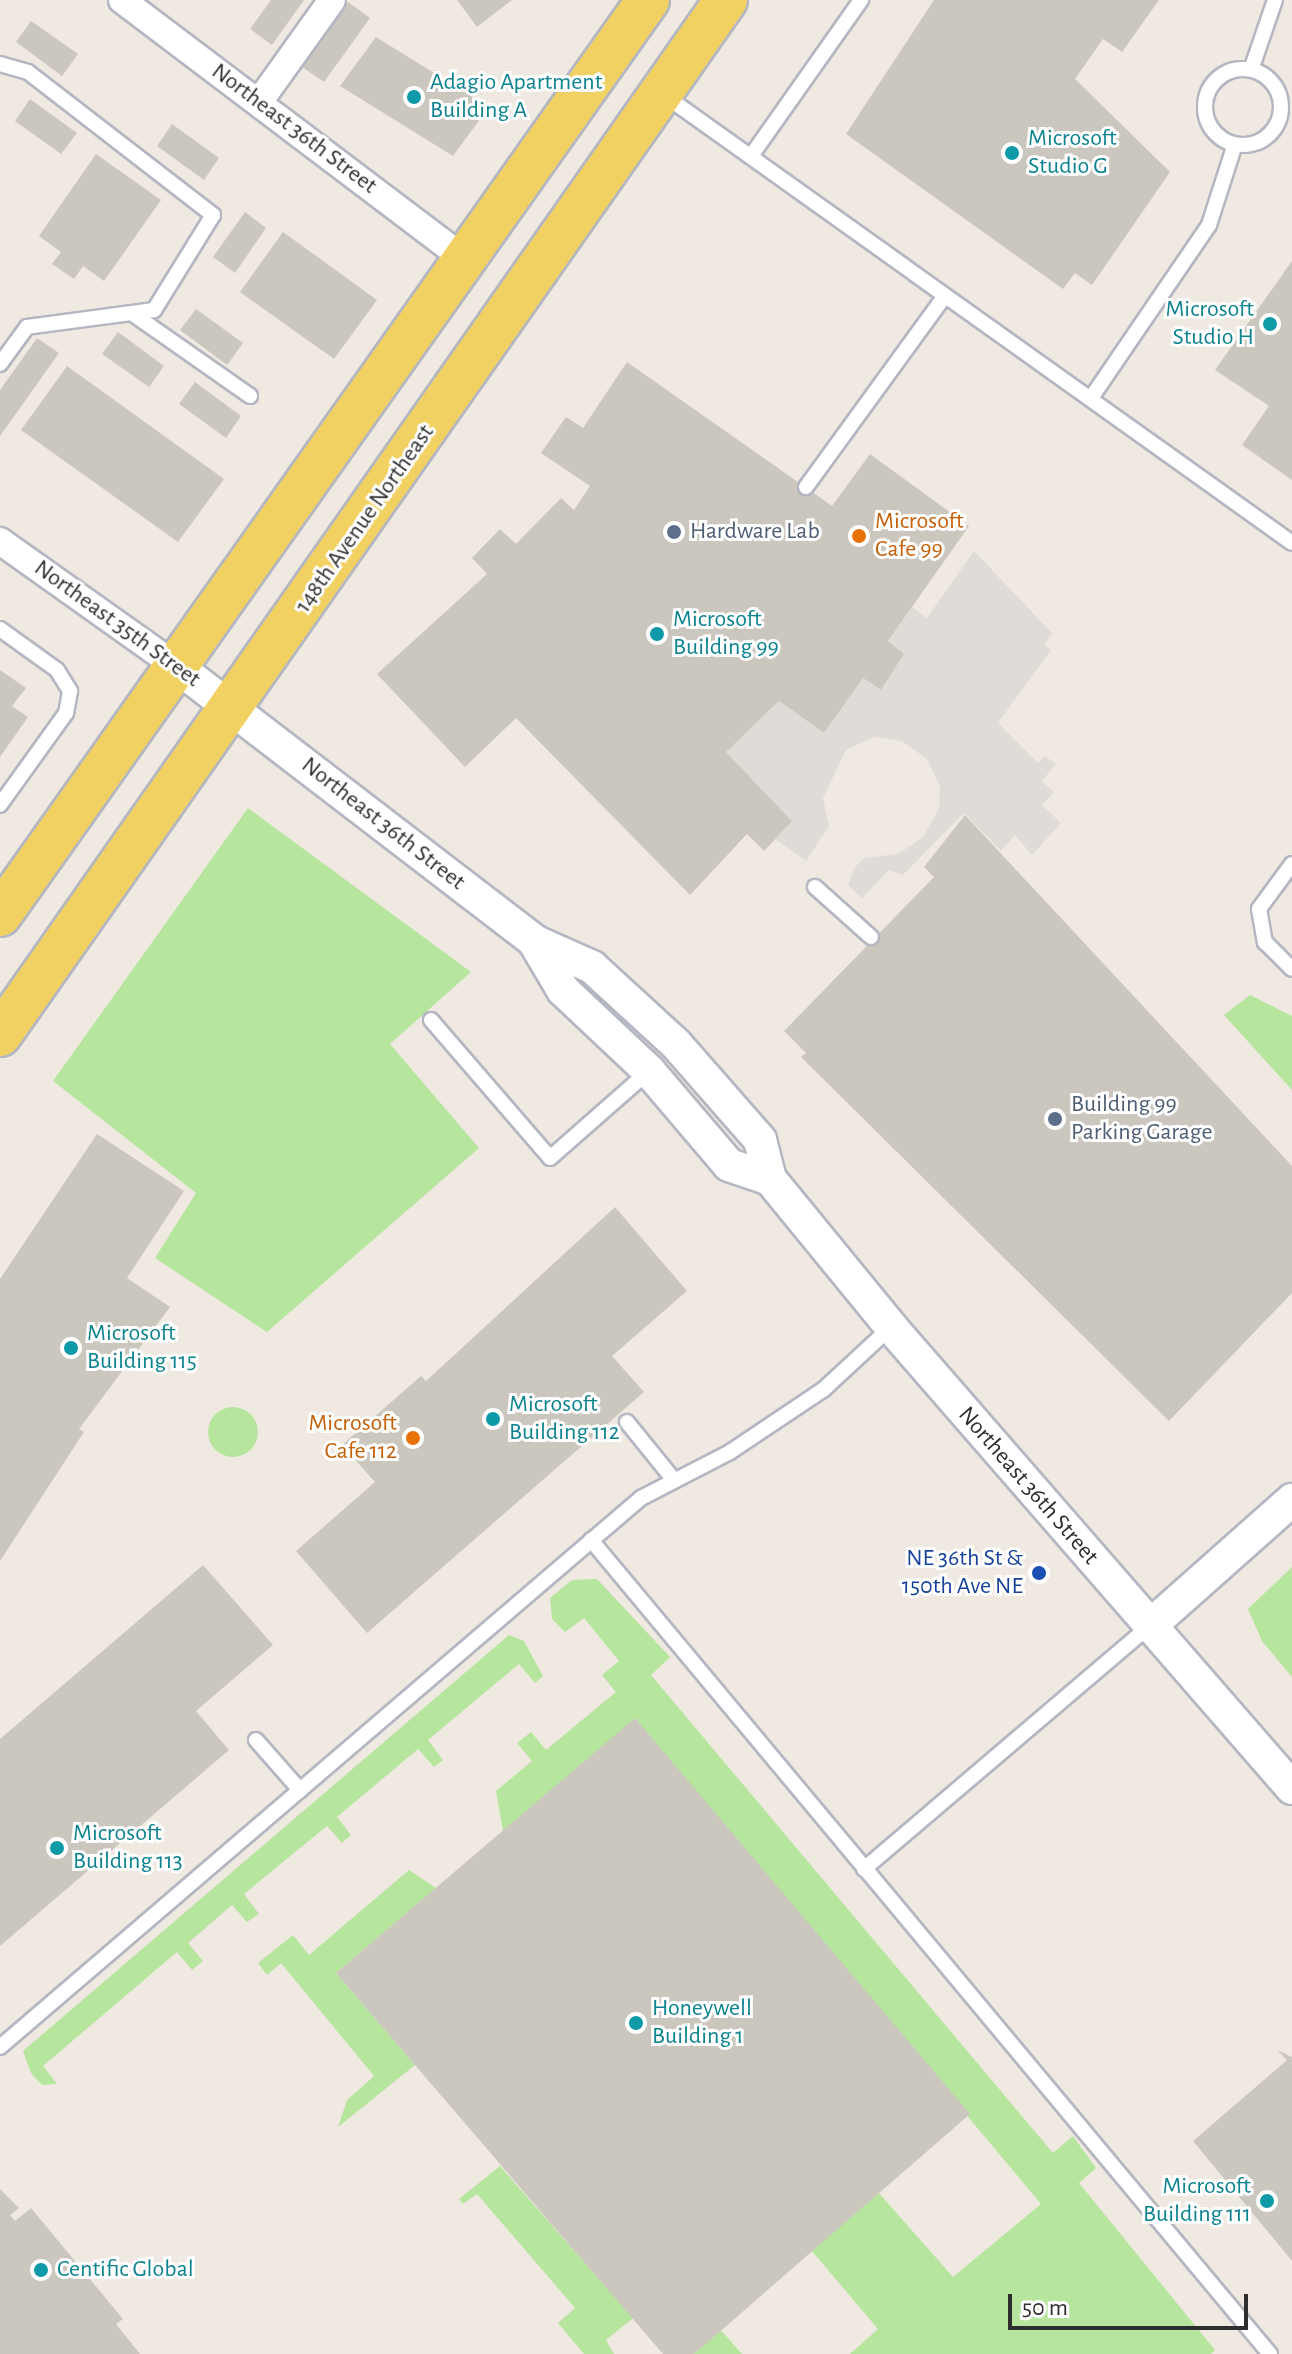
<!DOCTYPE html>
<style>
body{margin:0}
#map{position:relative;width:1292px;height:2354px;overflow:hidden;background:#efe9e1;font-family:"Alegreya Sans",sans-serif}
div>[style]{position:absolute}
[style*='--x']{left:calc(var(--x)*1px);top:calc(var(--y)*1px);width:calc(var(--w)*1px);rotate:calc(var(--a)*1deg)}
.green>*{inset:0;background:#b6e59e}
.round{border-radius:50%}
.plaza>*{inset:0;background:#dfdcd8}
.building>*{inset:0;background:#cbc7bf}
.roads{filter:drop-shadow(2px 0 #b4b7c1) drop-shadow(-2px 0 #b4b7c1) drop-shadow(0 2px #b4b7c1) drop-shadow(0 -2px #b4b7c1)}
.service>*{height:14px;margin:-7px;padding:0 7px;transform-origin:7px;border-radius:7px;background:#fff}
.service>.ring{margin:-7px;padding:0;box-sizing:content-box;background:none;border:14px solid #fff;border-radius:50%}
.minor>*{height:26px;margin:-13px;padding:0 13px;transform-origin:13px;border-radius:13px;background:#fff}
.tertiary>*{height:32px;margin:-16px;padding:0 16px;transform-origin:16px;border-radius:16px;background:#fff}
.primary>*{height:42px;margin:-21px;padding:0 21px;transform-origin:21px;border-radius:21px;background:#f2d163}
.dots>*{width:22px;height:22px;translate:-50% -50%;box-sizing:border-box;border:4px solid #fff;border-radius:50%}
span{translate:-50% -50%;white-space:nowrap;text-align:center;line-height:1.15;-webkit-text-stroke:6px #fff;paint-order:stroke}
.culture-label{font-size:24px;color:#0d838f}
.left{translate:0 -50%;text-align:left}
.right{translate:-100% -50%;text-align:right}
.street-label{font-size:24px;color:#2e2e2e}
.food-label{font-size:24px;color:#c56008}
.service-label{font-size:24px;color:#4e5e75}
.transit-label{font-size:24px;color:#164399}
.scale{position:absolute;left:1008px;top:2294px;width:240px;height:36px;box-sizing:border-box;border:4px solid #2e2e2e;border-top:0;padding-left:10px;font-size:24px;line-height:28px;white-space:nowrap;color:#2e2e2e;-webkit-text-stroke:6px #fff;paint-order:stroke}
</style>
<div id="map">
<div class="green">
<div style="clip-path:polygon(248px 808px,471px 972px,390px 1044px,479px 1148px,267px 1332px,155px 1258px,196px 1193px,53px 1081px)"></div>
<div style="clip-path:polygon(1250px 995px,1292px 1016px,1292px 1090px,1224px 1015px)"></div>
<div class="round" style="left:208px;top:1407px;width:50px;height:50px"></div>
<div style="clip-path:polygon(1292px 1567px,1292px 1677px,1262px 1641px,1248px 1609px)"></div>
<div style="clip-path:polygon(597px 1579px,670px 1657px,651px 1675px,1053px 2153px,1073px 2136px,1096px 2168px,1079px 2183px,1215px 2350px,1211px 2354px,850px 2354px,878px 2329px,811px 2250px,878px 2192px,953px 2277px,1041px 2204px,635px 1719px,503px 1831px,496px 1791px,532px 1761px,517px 1743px,531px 1732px,546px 1750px,616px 1692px,602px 1675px,619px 1661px,584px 1618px,565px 1632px,552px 1619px,550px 1598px,572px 1580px)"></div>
<div style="clip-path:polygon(509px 1635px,524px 1641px,543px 1676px,535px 1683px,519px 1664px,428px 1740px,443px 1760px,434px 1767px,418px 1749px,337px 1817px,351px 1835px,342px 1843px,327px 1826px,244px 1894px,259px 1914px,247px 1922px,232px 1905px,188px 1943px,203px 1961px,192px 1970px,177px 1952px,43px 2066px,57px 2084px,42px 2085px,31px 2073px,23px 2051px)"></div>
<div style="clip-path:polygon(409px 1870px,436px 1888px,336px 1973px,415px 2065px,338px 2127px,347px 2100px,374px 2076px,281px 1963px,267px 1975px,258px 1963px,293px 1935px,309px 1955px)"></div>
<div style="clip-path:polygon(500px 2166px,633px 2318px,606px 2340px,614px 2354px,584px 2354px,558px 2323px,575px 2308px,477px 2194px,463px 2204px,459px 2199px)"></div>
<div style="clip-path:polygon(719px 2328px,742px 2354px,694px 2354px)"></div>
</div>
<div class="plaza">
<div style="clip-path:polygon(974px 551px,1052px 633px,1044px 645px,1051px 650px,998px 723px,1038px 763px,1045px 756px,1056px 764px,1042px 781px,1054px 792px,1042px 805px,1061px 823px,1032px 855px,1015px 835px,1001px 851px,964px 813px,903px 875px,889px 870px,862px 898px,848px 885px,854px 868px,864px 858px,898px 854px,923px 837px,939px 809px,940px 786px,927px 759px,902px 741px,874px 737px,846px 750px,823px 798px,829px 826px,806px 861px,775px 839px,792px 821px,726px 752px,779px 701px,824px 733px,863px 678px,881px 690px,904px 654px,888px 641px,912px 607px,927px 618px)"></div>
</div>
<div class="building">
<div style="clip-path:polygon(271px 0,304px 0,272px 45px,250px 29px)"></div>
<div style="clip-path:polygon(457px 0,512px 0,477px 27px)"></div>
<div style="clip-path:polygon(934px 0,1159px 0,1122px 52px,1103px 39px,1075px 79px,1170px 172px,1092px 285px,1075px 273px,1063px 289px,846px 134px)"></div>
<div style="clip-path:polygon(348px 2px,370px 18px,324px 82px,302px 67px)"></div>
<div style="clip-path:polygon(31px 21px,78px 54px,62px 76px,16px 42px)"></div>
<div style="clip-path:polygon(376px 37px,489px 107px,453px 156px,340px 86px)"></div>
<div style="clip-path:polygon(30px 99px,77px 133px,61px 154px,15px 121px)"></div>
<div style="clip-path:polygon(172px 124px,219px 158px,204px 180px,157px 146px)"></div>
<div style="clip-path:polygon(96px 154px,161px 200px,104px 281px,83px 266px,74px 279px,52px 264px,61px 252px,39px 236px)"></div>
<div style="clip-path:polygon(245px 212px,266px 228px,235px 273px,213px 257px)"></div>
<div style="clip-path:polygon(283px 232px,377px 300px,334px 359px,240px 292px)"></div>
<div style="clip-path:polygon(1292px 261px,1292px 480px,1242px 445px,1269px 406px,1215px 370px)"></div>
<div style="clip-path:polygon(196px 309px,243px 343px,227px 365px,180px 330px)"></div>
<div style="clip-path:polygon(118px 332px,164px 366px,149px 387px,102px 354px)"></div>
<div style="clip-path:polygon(37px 338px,59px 353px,0 436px,0 390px)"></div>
<div style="clip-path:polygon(627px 362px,832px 506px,870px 454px,969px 526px,888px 641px,904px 654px,881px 690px,863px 678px,824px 733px,779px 701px,726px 752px,792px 821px,764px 851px,747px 834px,690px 895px,516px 718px,465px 767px,377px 674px,487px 574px,472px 558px,500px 529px,516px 544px,561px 498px,574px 510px,590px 486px,541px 453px,566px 417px,583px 428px)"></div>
<div style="clip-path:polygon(67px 366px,224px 479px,178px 542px,21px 430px)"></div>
<div style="clip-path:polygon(195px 382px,241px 416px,226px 438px,179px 404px)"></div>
<div style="clip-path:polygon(0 670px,26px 688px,12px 706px,28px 717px,0 757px)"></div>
<div style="clip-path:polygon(965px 815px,1292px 1166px,1292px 1293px,1169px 1421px,801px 1057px,806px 1053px,784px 1031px,934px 877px,924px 867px)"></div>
<div style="clip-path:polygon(97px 1134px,184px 1191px,127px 1278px,170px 1307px,79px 1429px,84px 1432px,0 1561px,0 1279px)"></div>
<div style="clip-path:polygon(615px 1207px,687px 1291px,612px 1356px,644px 1392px,367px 1633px,296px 1551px,375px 1482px,342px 1445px,421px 1376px,426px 1381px)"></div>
<div style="clip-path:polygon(203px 1565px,273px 1645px,196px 1711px,229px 1750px,0 1946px,0 1739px)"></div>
<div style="clip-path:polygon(635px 1718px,970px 2114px,694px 2354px,663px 2354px,336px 1973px)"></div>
<div style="clip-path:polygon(1277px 2050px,1292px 2057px,1292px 2261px,1193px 2141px,1287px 2060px)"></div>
<div style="clip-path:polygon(0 2189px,19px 2208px,10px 2215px,15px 2221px,31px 2208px,123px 2319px,116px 2324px,140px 2354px,0 2354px)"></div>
</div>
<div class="roads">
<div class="service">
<div style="--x:0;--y:64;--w:29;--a:16"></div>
<div style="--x:28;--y:72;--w:234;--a:37.7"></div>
<div style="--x:213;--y:215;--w:112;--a:121.8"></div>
<div style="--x:154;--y:310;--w:128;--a:172.4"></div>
<div style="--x:27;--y:327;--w:46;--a:126.1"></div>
<div class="ring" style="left:1205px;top:69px;width:62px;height:62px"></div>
<div style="--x:1251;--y:70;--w:74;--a:-71.1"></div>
<div style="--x:664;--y:95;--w:771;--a:35.5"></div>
<div style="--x:751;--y:156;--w:191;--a:-54.8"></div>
<div style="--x:133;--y:314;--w:143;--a:35"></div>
<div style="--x:1091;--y:398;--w:209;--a:-55.7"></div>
<div style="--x:1209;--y:225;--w:85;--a:-72.2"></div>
<div style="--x:806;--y:487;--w:236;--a:-54"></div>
<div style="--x:0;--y:629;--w:70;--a:35.7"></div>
<div style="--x:57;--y:670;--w:25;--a:58"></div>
<div style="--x:70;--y:691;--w:22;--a:100"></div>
<div style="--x:66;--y:713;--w:113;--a:125.7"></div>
<div style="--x:1292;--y:864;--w:56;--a:126.3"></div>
<div style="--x:1259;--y:909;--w:34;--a:80"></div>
<div style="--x:1265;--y:942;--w:38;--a:45"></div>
<div style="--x:815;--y:887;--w:75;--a:41.8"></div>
<div style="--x:431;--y:1020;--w:182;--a:49.2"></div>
<div style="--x:550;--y:1158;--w:132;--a:-41.3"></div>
<div style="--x:627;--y:1422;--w:75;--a:51"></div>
<div style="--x:591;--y:1540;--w:1060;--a:50.17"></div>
<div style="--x:256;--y:1740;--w:67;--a:48.7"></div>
<div style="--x:864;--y:1869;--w:375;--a:-40.4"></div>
<div style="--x:0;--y:2047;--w:844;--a:-40.58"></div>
<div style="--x:641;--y:1498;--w:100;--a:-27.3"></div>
<div style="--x:730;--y:1452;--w:113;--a:-33.8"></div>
<div style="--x:824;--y:1389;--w:91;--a:-42.8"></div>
</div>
<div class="minor">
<div style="--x:122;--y:0;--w:430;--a:37.1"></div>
<div style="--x:259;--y:102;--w:125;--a:-54.4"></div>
<div style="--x:0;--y:541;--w:216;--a:35.4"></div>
</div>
<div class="tertiary">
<div style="--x:176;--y:666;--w:451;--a:37.5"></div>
<div style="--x:534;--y:941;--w:64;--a:24.1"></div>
<div style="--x:592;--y:967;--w:114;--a:42.5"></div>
<div style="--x:676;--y:1044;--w:128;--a:48.8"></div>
<div style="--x:760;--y:1140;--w:40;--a:75.6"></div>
<div style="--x:770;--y:1179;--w:191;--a:50.7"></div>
<div style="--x:891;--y:1327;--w:611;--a:48.98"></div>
<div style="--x:534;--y:941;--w:57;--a:59.4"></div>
<div style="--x:563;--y:990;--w:118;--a:43.3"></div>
<div style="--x:649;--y:1071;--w:123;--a:49.6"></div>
<div style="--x:729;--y:1165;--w:43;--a:18.9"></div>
<div style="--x:1150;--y:1626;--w:190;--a:-41.6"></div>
</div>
<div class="primary">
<div style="--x:0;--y:915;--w:1121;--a:-54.69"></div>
<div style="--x:0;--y:1035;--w:1264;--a:-54.95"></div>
</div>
</div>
<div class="dots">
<div style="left:414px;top:97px;background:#0f9aa8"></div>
<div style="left:1012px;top:153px;background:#0f9aa8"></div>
<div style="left:1270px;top:324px;background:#0f9aa8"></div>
<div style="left:674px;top:532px;background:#5c6f8a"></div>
<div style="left:859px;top:536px;background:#e8710a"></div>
<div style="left:657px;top:634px;background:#0f9aa8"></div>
<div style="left:1055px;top:1119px;background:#5c6f8a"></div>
<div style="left:71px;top:1348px;background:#0f9aa8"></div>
<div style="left:493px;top:1419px;background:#0f9aa8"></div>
<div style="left:413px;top:1438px;background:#e8710a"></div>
<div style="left:1039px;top:1573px;background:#1a4fb4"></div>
<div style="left:57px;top:1848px;background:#0f9aa8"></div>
<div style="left:636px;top:2023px;background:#0f9aa8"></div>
<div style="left:1267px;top:2201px;background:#0f9aa8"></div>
<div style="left:41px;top:2270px;background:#0f9aa8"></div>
</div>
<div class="culture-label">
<span class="left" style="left:430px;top:97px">Adagio Apartment<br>Building A</span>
<span class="left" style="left:1028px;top:153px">Microsoft<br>Studio G</span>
<span class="right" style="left:1254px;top:324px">Microsoft<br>Studio H</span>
<span class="left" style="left:673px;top:634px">Microsoft<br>Building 99</span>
<span class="left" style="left:87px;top:1348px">Microsoft<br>Building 115</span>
<span class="left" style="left:509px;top:1419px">Microsoft<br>Building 112</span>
<span class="left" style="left:73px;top:1848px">Microsoft<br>Building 113</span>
<span class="left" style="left:652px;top:2023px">Honeywell<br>Building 1</span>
<span class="right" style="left:1251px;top:2201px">Microsoft<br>Building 111</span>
<span class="left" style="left:57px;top:2270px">Centific Global</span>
</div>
<div class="street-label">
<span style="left:294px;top:129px;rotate:37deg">Northeast 36th Street</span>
<span style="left:365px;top:519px;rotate:-55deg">148th Avenue Northeast</span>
<span style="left:117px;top:624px;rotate:36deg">Northeast 35th Street</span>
<span style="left:383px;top:824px;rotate:38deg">Northeast 36th Street</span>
<span style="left:1028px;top:1486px;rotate:49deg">Northeast 36th Street</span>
</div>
<div class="food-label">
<span class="left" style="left:875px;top:536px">Microsoft<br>Cafe 99</span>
<span class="right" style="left:397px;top:1438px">Microsoft<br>Cafe 112</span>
</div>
<div class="service-label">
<span class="left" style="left:690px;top:532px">Hardware Lab</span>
<span class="left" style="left:1071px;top:1119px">Building 99<br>Parking Garage</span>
</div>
<div class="transit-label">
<span class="right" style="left:1023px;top:1573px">NE 36th St &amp;<br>150th Ave NE</span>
</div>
<div class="scale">50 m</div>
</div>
